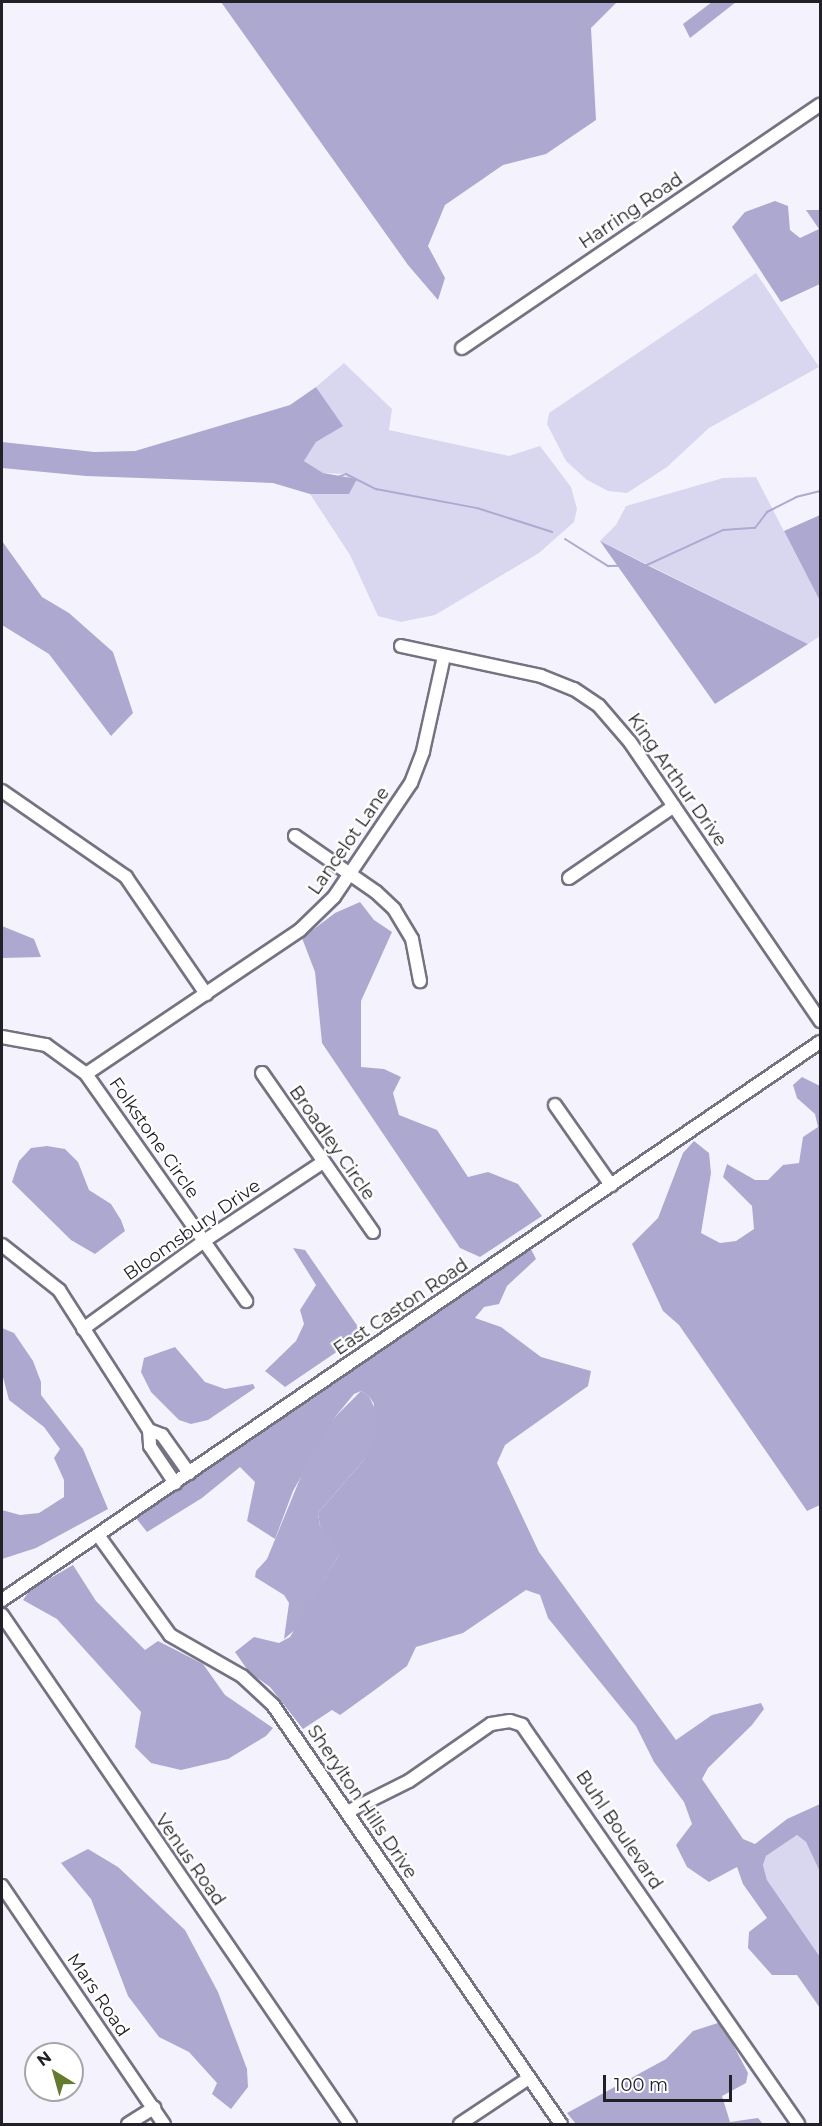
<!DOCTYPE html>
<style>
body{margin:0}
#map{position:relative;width:822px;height:2126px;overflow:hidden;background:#f4f3fd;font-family:Montserrat,sans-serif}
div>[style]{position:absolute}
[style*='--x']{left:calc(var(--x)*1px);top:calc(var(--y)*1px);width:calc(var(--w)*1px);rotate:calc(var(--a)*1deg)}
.green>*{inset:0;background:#d9d7f0}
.forest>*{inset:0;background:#aca8d0}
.water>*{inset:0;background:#ada9d1}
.stream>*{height:2px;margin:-1px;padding:0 1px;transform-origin:1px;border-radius:1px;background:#ada9d1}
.roads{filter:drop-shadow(2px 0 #747381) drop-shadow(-2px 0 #747381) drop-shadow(0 2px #747381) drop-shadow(0 -2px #747381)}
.minor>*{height:12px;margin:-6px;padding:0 6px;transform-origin:6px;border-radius:6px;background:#fff}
span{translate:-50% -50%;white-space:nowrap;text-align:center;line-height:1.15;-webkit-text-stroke:4.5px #fff;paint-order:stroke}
.street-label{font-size:18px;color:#202026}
.frame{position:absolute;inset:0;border:3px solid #202026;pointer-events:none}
.north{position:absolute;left:24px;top:2042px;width:60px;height:60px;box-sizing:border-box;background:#fff;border:2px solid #a6a6a8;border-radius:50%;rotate:323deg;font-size:16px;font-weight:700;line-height:24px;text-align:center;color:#202026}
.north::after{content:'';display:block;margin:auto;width:21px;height:27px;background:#647a2c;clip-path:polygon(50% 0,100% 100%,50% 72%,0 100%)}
.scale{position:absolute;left:603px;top:2075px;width:129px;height:27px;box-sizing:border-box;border:3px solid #202026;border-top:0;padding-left:8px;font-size:18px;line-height:21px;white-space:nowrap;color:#202026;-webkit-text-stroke:4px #fff;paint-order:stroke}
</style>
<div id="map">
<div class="green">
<div style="clip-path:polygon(756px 273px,819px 367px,709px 428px,667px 467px,627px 493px,608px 491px,587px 480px,566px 461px,547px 424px,549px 413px)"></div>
<div style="clip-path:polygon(344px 363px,392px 409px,389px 430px,509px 456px,540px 446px,571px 487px,577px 509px,574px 522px,539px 553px,435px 615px,401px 622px,378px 616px,350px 555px,310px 494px,349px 494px,346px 474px,323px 473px,304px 461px,316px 442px,342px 426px,316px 387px)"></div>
<div style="clip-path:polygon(756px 477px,820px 601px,820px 636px,808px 644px,600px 541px,616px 525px,626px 506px,723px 478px)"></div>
<div style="clip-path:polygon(797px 1835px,806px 1842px,820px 1872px,820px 1957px,767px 1880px,763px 1865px,766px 1856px)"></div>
</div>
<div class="forest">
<div style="clip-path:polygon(221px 2px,617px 2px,591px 28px,596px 120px,546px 154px,503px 165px,445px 205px,428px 246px,445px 278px,438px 300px,408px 265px)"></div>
<div style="clip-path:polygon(712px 2px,736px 2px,690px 38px,683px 24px)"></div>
<div style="clip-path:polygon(775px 201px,788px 206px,790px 230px,800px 238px,819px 229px,806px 210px,820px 210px,820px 284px,781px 302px,732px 227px,745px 212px)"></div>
<div style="clip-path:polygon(316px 387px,343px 426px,316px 442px,304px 461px,323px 473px,357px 479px,349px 494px,310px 494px,273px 483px,86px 476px,2px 468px,2px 442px,94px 452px,135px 451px,290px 405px)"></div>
<div style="clip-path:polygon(820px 515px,820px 601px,784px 531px)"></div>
<div style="clip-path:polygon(2px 541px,42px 597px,69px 613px,113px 652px,133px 713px,111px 736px,49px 654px,2px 625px)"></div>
<div style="clip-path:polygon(600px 541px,647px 565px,808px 644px,715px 704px)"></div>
<div style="clip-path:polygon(360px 902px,374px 920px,392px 932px,361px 1001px,361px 1067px,384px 1069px,401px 1077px,393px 1093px,399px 1115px,437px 1130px,468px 1177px,488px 1172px,518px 1184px,542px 1216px,480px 1257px,460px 1248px,322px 1043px,315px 972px,302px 938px,335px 913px)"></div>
<div style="clip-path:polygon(2px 926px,34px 939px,41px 957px,2px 958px)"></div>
<div style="clip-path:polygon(802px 1077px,820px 1086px,820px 1505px,807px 1511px,679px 1325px,663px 1311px,632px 1244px,658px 1218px,683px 1153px,694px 1141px,709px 1153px,711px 1173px,701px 1233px,720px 1243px,736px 1241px,754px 1229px,752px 1206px,723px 1177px,727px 1164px,755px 1180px,768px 1180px,783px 1165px,799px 1163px,803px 1137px,818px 1127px,815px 1114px,797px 1098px,793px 1085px)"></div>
<div style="clip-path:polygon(47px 1146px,65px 1149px,78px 1162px,89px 1190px,111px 1204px,121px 1220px,125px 1231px,95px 1254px,71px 1240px,12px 1182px,19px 1161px,31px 1148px)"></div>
<div style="clip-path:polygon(293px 1248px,305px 1250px,363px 1334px,285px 1387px,265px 1371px,296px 1341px,304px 1324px,300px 1310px,316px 1285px)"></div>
<div style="clip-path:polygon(531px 1249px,536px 1259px,507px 1286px,499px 1304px,484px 1307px,475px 1318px,501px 1327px,541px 1357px,591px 1371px,588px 1386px,505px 1445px,497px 1463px,539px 1552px,676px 1740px,712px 1715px,761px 1703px,764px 1709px,752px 1725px,708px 1768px,702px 1779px,743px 1839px,755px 1844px,787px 1819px,820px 1804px,820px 1872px,806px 1842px,797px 1835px,766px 1856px,763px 1865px,767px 1880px,820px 1957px,820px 2008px,797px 1975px,772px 1975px,748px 1948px,749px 1932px,767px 1918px,743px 1884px,737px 1867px,709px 1882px,687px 1867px,676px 1845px,692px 1824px,684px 1802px,654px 1762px,636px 1726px,548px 1618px,540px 1595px,526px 1590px,463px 1633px,416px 1647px,407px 1666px,372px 1692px,340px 1715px,332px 1710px,303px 1729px,270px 1687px,249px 1672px,235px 1652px,254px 1637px,279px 1643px,290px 1637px,339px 1555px,320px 1526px,318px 1513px,364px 1460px,374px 1404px,369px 1396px,361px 1391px,354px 1394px,335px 1417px,293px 1491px,275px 1539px,247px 1521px,255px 1482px,240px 1467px,202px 1498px,147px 1532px,136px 1518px)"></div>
<div style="clip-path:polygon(2px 1328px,14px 1333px,33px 1361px,41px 1382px,41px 1395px,83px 1449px,108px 1509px,36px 1548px,2px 1559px,2px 1510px,20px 1515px,39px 1513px,64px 1497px,64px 1480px,54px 1458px,60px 1449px,44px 1427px,9px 1400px,2px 1373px)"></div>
<div style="clip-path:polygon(73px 1565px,96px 1601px,145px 1650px,158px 1641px,203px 1664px,225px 1695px,273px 1728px,266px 1736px,228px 1759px,181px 1770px,151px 1763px,135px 1747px,141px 1712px,57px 1619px,23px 1600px,30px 1590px)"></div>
<div style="clip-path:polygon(88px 1849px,118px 1867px,185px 1930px,218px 1992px,247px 2069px,248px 2087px,231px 2109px,212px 2094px,217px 2083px,189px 2052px,159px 2037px,128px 1996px,91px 1899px,61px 1863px)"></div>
<div style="clip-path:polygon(721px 2022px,748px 2073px,746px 2083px,722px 2096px,730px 2122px,758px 2118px,763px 2124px,576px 2124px,567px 2113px,666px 2059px,693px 2031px)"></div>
</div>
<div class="water">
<div style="clip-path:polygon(175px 1347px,205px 1382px,225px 1389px,253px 1384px,255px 1388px,208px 1420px,191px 1424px,179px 1420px,151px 1392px,141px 1372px,144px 1358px)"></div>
<div style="clip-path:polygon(361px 1391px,369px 1396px,378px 1416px,375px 1441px,364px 1460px,318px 1513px,320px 1526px,337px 1545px,339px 1555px,296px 1629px,284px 1639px,289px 1603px,284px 1595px,255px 1577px,256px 1571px,267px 1559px,309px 1457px,335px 1417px)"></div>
</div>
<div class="stream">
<div style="--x:2;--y:454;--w:101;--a:4.5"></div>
<div style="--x:103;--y:462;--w:162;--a:-0.7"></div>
<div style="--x:265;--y:460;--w:52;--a:21.6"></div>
<div style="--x:313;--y:479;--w:16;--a:4"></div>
<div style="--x:329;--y:480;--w:18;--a:-19"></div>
<div style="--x:346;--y:474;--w:34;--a:27"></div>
<div style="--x:376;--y:489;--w:103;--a:10.7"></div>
<div style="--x:477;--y:508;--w:79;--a:17.7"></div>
<div style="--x:565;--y:539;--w:51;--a:32.1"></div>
<div style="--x:608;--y:566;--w:39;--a:-1"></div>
<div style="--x:647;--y:565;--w:84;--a:-24.7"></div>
<div style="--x:723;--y:530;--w:32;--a:-4"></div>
<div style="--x:755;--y:528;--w:20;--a:-53"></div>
<div style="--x:767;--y:512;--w:33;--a:-27"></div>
<div style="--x:796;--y:497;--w:25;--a:-14"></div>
</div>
<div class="roads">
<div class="minor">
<div style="--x:462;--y:348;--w:433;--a:-34.2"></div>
<div style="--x:401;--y:646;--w:143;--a:12.1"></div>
<div style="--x:541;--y:676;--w:35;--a:22"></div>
<div style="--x:574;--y:689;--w:30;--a:34"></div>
<div style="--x:599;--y:706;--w:48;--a:49.3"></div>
<div style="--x:630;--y:742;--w:338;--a:55.7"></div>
<div style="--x:2;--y:791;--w:151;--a:34.7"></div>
<div style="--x:126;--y:877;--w:142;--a:55.6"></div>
<div style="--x:295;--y:836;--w:98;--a:34.7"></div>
<div style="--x:376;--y:892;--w:25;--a:43"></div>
<div style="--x:394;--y:909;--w:35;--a:59"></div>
<div style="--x:412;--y:939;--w:43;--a:79.2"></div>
<div style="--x:569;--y:878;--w:127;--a:-34.4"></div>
<div style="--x:2;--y:1037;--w:45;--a:10.3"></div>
<div style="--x:46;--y:1045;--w:49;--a:35.9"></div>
<div style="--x:86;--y:1074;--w:278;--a:54.8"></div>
<div style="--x:262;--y:1073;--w:194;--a:55.1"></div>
<div style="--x:86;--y:1074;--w:258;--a:-33.9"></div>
<div style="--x:300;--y:930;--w:47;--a:-44.1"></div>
<div style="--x:334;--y:897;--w:138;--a:-56"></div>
<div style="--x:411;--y:783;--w:34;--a:-69"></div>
<div style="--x:423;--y:751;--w:97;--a:-77.5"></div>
<div style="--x:555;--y:1105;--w:98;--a:55"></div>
<div style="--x:2;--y:1245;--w:73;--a:38.3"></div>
<div style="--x:59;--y:1290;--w:166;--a:57.3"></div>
<div style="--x:149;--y:1430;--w:16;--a:86"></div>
<div style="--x:150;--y:1446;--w:45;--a:56"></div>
<div style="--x:83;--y:1329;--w:150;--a:-36"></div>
<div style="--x:204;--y:1241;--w:141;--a:-33.5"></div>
<div style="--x:149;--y:1430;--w:14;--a:21"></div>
<div style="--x:162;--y:1435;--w:47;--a:54.6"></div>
<div style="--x:98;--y:1535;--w:123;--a:54.2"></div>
<div style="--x:170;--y:1635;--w:83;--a:29.7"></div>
<div style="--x:242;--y:1676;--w:42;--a:43.1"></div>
<div style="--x:273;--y:1705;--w:508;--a:55.5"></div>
<div style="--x:2;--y:1600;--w:990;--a:-34.3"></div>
<div style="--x:2;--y:1615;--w:617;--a:55.64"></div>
<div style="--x:347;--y:1812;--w:69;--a:-26.6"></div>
<div style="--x:409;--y:1781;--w:100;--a:-34.8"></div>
<div style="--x:491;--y:1724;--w:19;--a:-9"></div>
<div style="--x:510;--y:1721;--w:13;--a:18"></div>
<div style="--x:522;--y:1725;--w:485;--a:55.3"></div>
<div style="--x:2;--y:1886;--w:288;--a:55.8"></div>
<div style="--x:128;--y:2124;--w:31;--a:-32"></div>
<div style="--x:460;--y:2124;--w:83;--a:-33.7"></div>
</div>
</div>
<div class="street-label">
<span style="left:631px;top:211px;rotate:-34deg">Harring Road</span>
<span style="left:677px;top:780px;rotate:55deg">King Arthur Drive</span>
<span style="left:349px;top:841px;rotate:-55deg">Lancelot Lane</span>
<span style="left:154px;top:1138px;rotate:55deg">Folkstone Circle</span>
<span style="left:332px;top:1143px;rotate:55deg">Broadley Circle</span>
<span style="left:192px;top:1230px;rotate:-35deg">Bloomsbury Drive</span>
<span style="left:401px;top:1307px;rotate:-34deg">East Caston Road</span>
<span style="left:362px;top:1802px;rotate:56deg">Sherylton Hills Drive</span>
<span style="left:619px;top:1830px;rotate:56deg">Buhl Boulevard</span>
<span style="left:190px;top:1860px;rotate:55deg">Venus Road</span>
<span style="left:98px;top:1995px;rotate:56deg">Mars Road</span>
</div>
<div class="frame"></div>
<div class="north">N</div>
<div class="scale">100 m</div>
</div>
